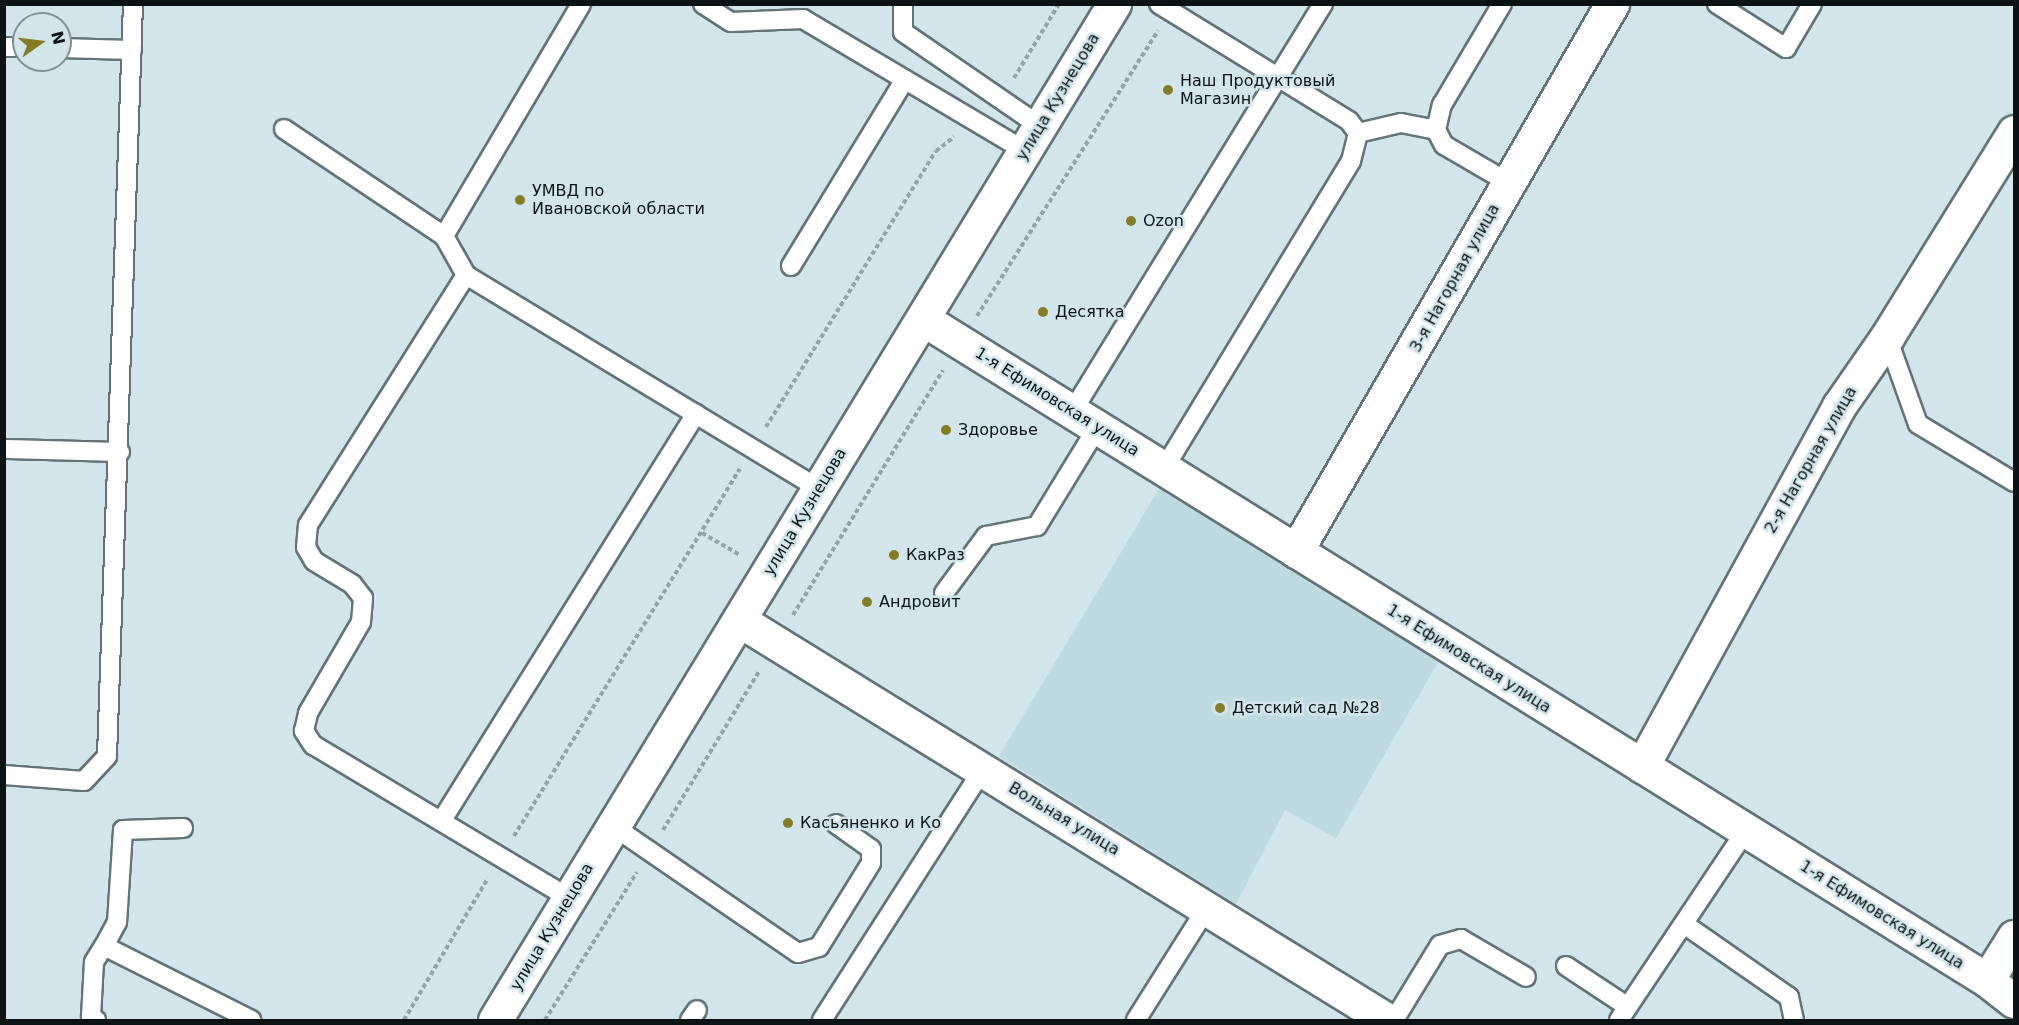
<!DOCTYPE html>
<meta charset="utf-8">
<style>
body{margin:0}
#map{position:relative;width:2019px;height:1025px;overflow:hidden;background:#d1e5ea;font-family:"DejaVu Sans",sans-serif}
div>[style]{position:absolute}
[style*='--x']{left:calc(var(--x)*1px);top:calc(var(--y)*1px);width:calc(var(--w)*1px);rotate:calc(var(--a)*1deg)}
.built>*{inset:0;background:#bddae1}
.path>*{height:4px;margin-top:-2px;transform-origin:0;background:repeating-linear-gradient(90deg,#93a3a6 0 4.5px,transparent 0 7.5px)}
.roads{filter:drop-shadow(2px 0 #627478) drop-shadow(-2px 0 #627478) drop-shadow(0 2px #627478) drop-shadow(0 -2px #627478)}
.service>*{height:18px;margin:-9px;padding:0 9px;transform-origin:9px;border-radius:9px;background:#fff}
.minor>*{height:33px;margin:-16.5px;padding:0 16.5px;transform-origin:16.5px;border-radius:16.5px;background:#fff}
.secondary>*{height:33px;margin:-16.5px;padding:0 16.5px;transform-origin:16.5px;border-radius:16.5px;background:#fff}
.dots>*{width:16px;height:16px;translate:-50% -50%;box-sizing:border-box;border:3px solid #d1e5ea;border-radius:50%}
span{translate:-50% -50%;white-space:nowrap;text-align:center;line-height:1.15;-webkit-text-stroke:5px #d1e5ea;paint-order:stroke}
.poi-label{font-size:16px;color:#0c1314}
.left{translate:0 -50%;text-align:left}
.street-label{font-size:16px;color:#0c1314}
.frame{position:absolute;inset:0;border:6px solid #0c1314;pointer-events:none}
.north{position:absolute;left:12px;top:12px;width:60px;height:60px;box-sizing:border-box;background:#d1e5ea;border:2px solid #829194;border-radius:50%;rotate:76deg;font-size:16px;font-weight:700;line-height:24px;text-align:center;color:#0c1314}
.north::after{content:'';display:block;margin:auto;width:21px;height:27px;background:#867d23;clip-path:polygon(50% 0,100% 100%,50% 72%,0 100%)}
</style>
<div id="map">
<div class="built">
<div style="clip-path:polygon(1159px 489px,1440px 659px,1336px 838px,1285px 810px,1236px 904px,999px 756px)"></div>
</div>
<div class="path">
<div style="--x:1014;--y:78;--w:87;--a:-58.7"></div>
<div style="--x:977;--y:316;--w:338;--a:-57.6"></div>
<div style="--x:766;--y:427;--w:324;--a:-58.4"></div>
<div style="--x:936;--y:151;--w:23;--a:-38"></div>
<div style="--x:702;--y:533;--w:44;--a:30.1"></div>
<div style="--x:793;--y:615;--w:287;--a:-58.5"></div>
<div style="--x:663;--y:830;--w:187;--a:-58.8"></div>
<div style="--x:514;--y:836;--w:431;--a:-58.4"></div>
<div style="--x:404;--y:1020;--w:165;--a:-59.4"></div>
<div style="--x:545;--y:1020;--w:174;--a:-58.1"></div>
</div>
<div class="roads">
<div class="service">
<div style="--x:703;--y:4;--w:33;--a:33"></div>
<div style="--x:731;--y:22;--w:72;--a:-2.4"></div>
<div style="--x:803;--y:19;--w:258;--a:30.7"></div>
<div style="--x:903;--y:4;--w:28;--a:90"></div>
<div style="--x:903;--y:32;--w:166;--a:34.5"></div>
<div style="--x:1159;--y:4;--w:223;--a:31.6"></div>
<div style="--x:1349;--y:121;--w:15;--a:53"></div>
<div style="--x:1358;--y:133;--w:29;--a:104"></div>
<div style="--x:1351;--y:161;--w:360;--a:121.3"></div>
<div style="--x:1717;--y:4;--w:82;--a:32.5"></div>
<div style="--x:1786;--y:48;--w:51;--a:-59.4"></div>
<div style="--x:4;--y:47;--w:20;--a:0"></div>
<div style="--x:60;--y:48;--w:72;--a:1.6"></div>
<div style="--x:284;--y:129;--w:192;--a:33.8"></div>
<div style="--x:1436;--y:130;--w:26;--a:-77"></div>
<div style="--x:1442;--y:105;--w:117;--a:-59.3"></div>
<div style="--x:1358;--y:133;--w:44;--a:-13.1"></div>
<div style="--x:1401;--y:123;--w:36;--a:11"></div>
<div style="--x:1436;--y:130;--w:17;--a:62"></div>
<div style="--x:1444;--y:145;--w:75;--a:30.3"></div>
<div style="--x:791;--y:266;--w:217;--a:-58.6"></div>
<div style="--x:466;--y:275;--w:413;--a:31.2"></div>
<div style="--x:1887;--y:337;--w:92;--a:70.4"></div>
<div style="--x:1918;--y:424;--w:112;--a:31.1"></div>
<div style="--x:1072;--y:412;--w:479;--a:-58.4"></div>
<div style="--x:4;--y:449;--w:116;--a:1.5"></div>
<div style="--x:944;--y:593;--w:71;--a:-53.6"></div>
<div style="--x:986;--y:536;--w:52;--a:-11.1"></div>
<div style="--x:1037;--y:526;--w:115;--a:-58.5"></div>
<div style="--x:4;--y:775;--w:80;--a:4.3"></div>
<div style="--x:84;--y:781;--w:34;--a:-47"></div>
<div style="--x:107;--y:756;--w:752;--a:-88.02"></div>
<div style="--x:442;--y:820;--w:479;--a:-58"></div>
<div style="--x:613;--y:826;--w:224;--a:34.5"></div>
<div style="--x:798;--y:953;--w:22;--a:-16"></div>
<div style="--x:819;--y:947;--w:99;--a:-58.2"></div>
<div style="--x:871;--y:863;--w:14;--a:-90"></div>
<div style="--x:871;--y:849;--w:43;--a:-144.5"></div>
<div style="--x:183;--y:828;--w:60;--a:178.1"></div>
<div style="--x:123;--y:830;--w:92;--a:93.7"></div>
<div style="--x:117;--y:922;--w:27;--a:118"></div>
<div style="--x:104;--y:946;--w:165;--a:26.7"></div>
<div style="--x:569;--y:898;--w:298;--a:-149.1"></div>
<div style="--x:313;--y:745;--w:17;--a:-123"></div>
<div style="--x:304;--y:731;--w:18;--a:-77"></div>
<div style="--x:308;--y:713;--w:105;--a:-59.8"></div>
<div style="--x:361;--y:622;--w:24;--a:-85"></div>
<div style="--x:363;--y:598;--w:18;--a:-128"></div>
<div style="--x:352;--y:584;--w:44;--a:-148.8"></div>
<div style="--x:314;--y:561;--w:16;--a:-120"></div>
<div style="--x:306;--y:547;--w:22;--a:-85"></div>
<div style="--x:308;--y:525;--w:296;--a:-57.7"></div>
<div style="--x:466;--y:275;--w:45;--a:-119.4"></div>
<div style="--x:444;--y:236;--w:269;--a:-59.4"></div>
<div style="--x:1684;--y:924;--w:128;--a:34.8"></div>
<div style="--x:1789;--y:997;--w:24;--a:78"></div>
<div style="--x:1566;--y:966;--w:74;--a:33.5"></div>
<div style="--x:96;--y:1020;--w:6;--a:-149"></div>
<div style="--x:91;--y:1017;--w:55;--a:-86.9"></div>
<div style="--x:94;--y:962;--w:19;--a:-58"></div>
<div style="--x:690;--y:1020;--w:12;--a:-55"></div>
<div style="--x:822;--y:1020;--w:298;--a:-57.3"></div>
<div style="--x:1136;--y:1020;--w:135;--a:-57.7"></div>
<div style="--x:1394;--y:1020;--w:88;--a:-58.5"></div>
<div style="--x:1440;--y:945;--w:22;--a:-16"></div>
<div style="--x:1461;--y:939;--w:75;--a:30.3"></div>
<div style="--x:1619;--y:1020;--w:229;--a:-56.2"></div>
</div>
<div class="minor">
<div style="--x:923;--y:319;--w:1253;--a:31.85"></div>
<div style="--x:1987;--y:980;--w:34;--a:38"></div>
<div style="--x:1296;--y:551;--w:632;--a:-59.99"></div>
<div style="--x:739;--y:620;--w:762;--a:31.69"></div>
<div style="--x:1642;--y:766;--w:410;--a:-61.3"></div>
<div style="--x:1839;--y:406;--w:84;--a:-55.2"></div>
<div style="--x:1887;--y:337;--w:241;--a:-58.2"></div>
<div style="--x:1987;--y:980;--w:51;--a:-57.9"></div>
</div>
<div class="secondary">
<div style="--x:495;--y:1020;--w:1190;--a:-58.65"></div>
</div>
</div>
<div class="dots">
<div style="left:1168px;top:90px;background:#867d23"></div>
<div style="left:520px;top:200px;background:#867d23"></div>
<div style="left:1131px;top:221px;background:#867d23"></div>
<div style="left:1043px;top:312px;background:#867d23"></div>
<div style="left:946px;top:430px;background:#867d23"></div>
<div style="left:894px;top:555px;background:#867d23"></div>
<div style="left:867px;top:602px;background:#867d23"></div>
<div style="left:1220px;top:708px;background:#867d23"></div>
<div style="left:788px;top:823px;background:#867d23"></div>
</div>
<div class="poi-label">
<span class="left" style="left:1180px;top:90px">Наш Продуктовый<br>Магазин</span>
<span class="left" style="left:532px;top:200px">УМВД по<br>Ивановской области</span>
<span class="left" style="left:1143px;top:221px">Ozon</span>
<span class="left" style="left:1055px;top:312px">Десятка</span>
<span class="left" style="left:958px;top:430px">Здоровье</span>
<span class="left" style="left:906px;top:555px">КакРаз</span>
<span class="left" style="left:879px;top:602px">Андровит</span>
<span class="left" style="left:1232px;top:708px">Детский сад №28</span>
<span class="left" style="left:800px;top:823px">Касьяненко и Ко</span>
</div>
<div class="street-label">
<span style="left:1058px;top:97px;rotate:-59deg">улица Кузнецова</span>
<span style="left:1455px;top:278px;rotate:-61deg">3-я Нагорная улица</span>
<span style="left:1057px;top:402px;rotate:32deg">1-я Ефимовская улица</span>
<span style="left:1811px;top:460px;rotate:-60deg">2-я Нагорная улица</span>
<span style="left:805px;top:512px;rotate:-59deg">улица Кузнецова</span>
<span style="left:1469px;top:659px;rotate:32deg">1-я Ефимовская улица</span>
<span style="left:1064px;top:819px;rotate:31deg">Вольная улица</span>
<span style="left:1882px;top:915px;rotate:32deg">1-я Ефимовская улица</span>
<span style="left:552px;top:927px;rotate:-59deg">улица Кузнецова</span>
</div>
<div class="frame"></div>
<div class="north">N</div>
</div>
